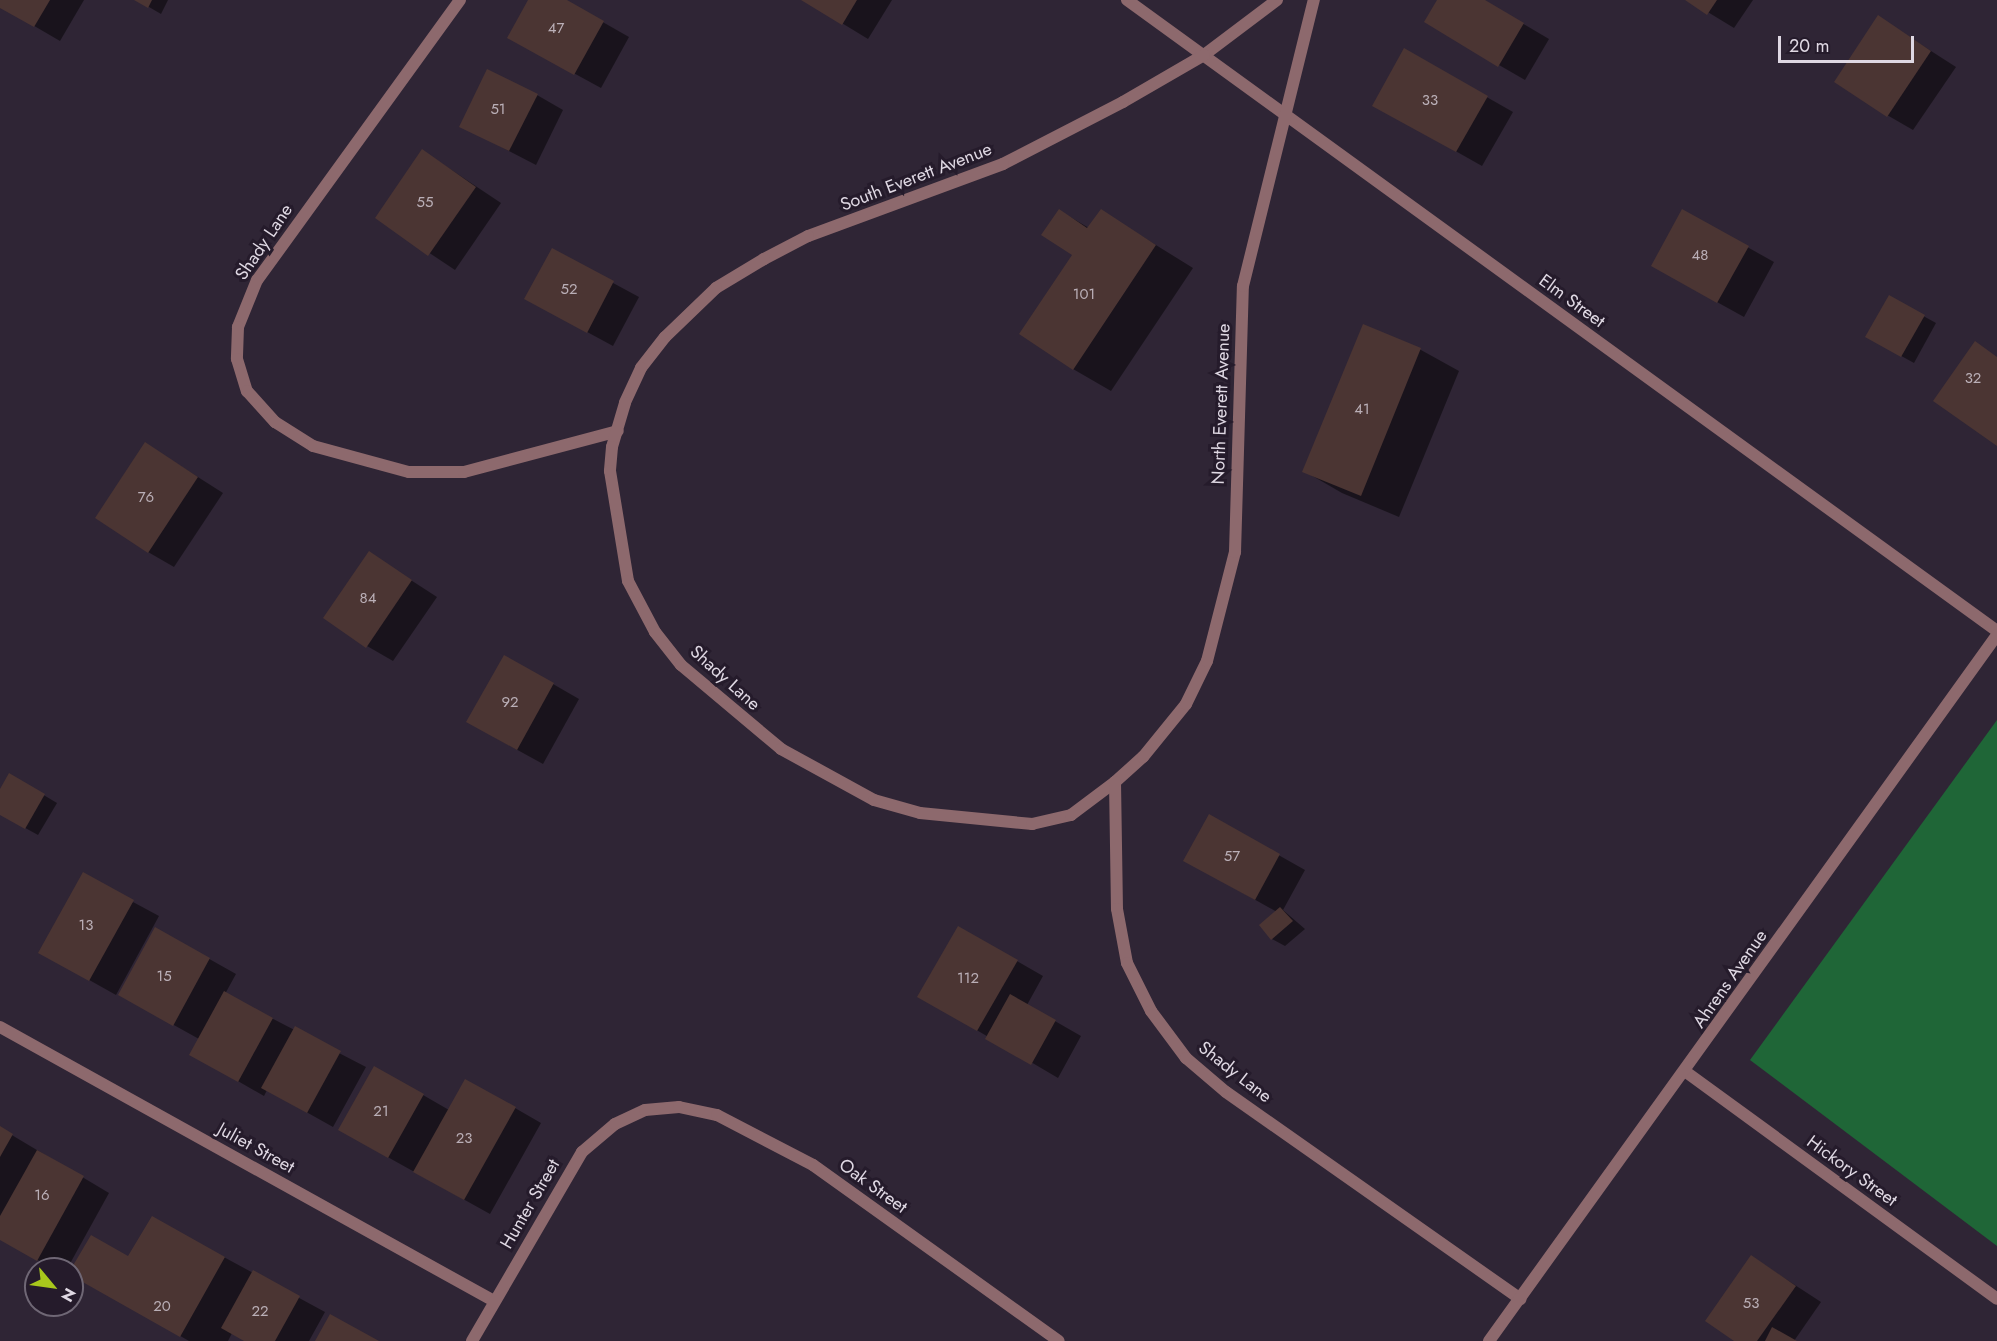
<!DOCTYPE html>
<style>
body{margin:0}
#map{position:relative;width:1997px;height:1341px;overflow:hidden;background:#2f2535;font-family:Jost,sans-serif}
div>[style]{position:absolute}
[style*='--x']{left:calc(var(--x)*1px);top:calc(var(--y)*1px);width:calc(var(--w)*1px);rotate:calc(var(--a)*1deg)}
.forest>*{inset:0;background:#1f6637}
.shadow>*{inset:0;background:#0007}
.building>*{inset:0;background:#4b3533}
.minor>*{height:12px;margin:-6px;padding:0 6px;transform-origin:6px;border-radius:6px;background:#8d696d}
span{translate:-50% -50%;white-space:nowrap;text-align:center;line-height:1.15;-webkit-text-stroke:6px #251b2b;paint-order:stroke}
.number-label{font-size:15px;color:#baafb7}
.number-label span{-webkit-text-stroke-width:0}
.street-label{font-size:18px;color:#dfd8e3}
.north{position:absolute;left:24px;top:1257px;width:60px;height:60px;box-sizing:border-box;background:#251b2b;border:2px solid #6f6775;border-radius:50%;rotate:119deg;font-size:16px;font-weight:700;line-height:24px;text-align:center;color:#dfd8e3}
.north::after{content:'';display:block;margin:auto;width:21px;height:27px;background:#a8c71c;clip-path:polygon(50% 0,100% 100%,50% 72%,0 100%)}
.scale{position:absolute;left:1778px;top:36px;width:136px;height:27px;box-sizing:border-box;border:3px solid #dfd8e3;border-top:0;padding-left:8px;font-size:18px;line-height:21px;white-space:nowrap;color:#dfd8e3;-webkit-text-stroke:4px #251b2b;paint-order:stroke}
</style>
<div id="map">
<div class="forest">
<div style="clip-path:polygon(1997px 720px,1997px 1246px,1750px 1060px)"></div>
</div>
<div class="shadow">
<div style="clip-path:polygon(0 0,84px 0,60px 41px,0 6px)"></div>
<div style="clip-path:polygon(137px 0,168px 0,161px 14px)"></div>
<div style="clip-path:polygon(530px 0,564px 0,629px 37px,601px 88px,535px 52px)"></div>
<div style="clip-path:polygon(804px 0,892px 0,868px 39px)"></div>
<div style="clip-path:polygon(1438px 0,1483px 0,1549px 39px,1525px 80px,1499px 65px)"></div>
<div style="clip-path:polygon(1688px 0,1753px 0,1734px 28px)"></div>
<div style="clip-path:polygon(1878px 17px,1956px 67px,1913px 130px,1887px 115px)"></div>
<div style="clip-path:polygon(1404px 50px,1513px 112px,1482px 166px,1374px 105px)"></div>
<div style="clip-path:polygon(537px 95px,563px 110px,536px 165px,461px 126px)"></div>
<div style="clip-path:polygon(423px 151px,501px 203px,455px 270px,377px 218px)"></div>
<div style="clip-path:polygon(1060px 211px,1089px 228px,1101px 211px,1193px 268px,1111px 391px,1073px 369px,1074px 255px)"></div>
<div style="clip-path:polygon(1683px 211px,1774px 262px,1744px 317px,1679px 281px)"></div>
<div style="clip-path:polygon(552px 250px,639px 297px,613px 346px,552px 313px)"></div>
<div style="clip-path:polygon(1889px 297px,1936px 323px,1914px 363px,1867px 337px)"></div>
<div style="clip-path:polygon(1364px 326px,1421px 350px,1459px 371px,1399px 517px,1342px 493px,1304px 471px)"></div>
<div style="clip-path:polygon(146px 444px,223px 493px,174px 567px,148px 552px)"></div>
<div style="clip-path:polygon(369px 553px,437px 597px,393px 661px,367px 646px)"></div>
<div style="clip-path:polygon(553px 684px,579px 699px,543px 764px,494px 737px)"></div>
<div style="clip-path:polygon(10px 775px,57px 803px,38px 835px,0 814px,0 792px)"></div>
<div style="clip-path:polygon(1209px 816px,1305px 870px,1283px 910px,1305px 929px,1285px 946px,1272px 939px,1277px 912px,1211px 875px)"></div>
<div style="clip-path:polygon(133px 902px,159px 916px,116px 995px,66px 967px)"></div>
<div style="clip-path:polygon(959px 928px,1043px 976px,1027px 1005px,1081px 1036px,1058px 1078px,919px 996px)"></div>
<div style="clip-path:polygon(156px 929px,236px 974px,225px 994px,366px 1067px,333px 1127px,267px 1090px,264px 1096px,217px 1069px,199px 1039px,145px 1009px)"></div>
<div style="clip-path:polygon(423px 1095px,449px 1110px,515px 1108px,541px 1123px,490px 1214px,366px 1145px)"></div>
<div style="clip-path:polygon(0 1128px,109px 1193px,67px 1269px,54px 1269px,0 1239px)"></div>
<div style="clip-path:polygon(152px 1218px,325px 1312px,309px 1341px,246px 1341px,232px 1333px,228px 1341px,189px 1341px,72px 1274px,129px 1258px)"></div>
<div style="clip-path:polygon(1752px 1257px,1821px 1302px,1794px 1341px,1737px 1341px)"></div>
</div>
<div class="building">
<div style="clip-path:polygon(0 0,50px 0,34px 27px,0 8px)"></div>
<div style="clip-path:polygon(134px 0,152px 0,148px 8px)"></div>
<div style="clip-path:polygon(528px 0,567px 0,604px 21px,574px 75px,507px 38px)"></div>
<div style="clip-path:polygon(801px 0,857px 0,842px 25px)"></div>
<div style="clip-path:polygon(1437px 0,1485px 0,1524px 23px,1498px 67px,1424px 22px)"></div>
<div style="clip-path:polygon(1685px 0,1717px 0,1707px 15px)"></div>
<div style="clip-path:polygon(1878px 15px,1931px 51px,1887px 117px,1834px 82px)"></div>
<div style="clip-path:polygon(1404px 48px,1488px 96px,1456px 152px,1372px 106px)"></div>
<div style="clip-path:polygon(487px 69px,538px 94px,509px 151px,459px 127px)"></div>
<div style="clip-path:polygon(422px 149px,476px 187px,428px 256px,375px 218px)"></div>
<div style="clip-path:polygon(1059px 209px,1087px 228px,1101px 209px,1156px 245px,1073px 370px,1019px 334px,1072px 255px,1041px 235px)"></div>
<div style="clip-path:polygon(1682px 209px,1749px 246px,1717px 303px,1651px 266px)"></div>
<div style="clip-path:polygon(552px 248px,614px 281px,587px 333px,524px 299px)"></div>
<div style="clip-path:polygon(1889px 295px,1925px 315px,1901px 357px,1865px 337px)"></div>
<div style="clip-path:polygon(1363px 324px,1421px 348px,1361px 496px,1302px 472px)"></div>
<div style="clip-path:polygon(1975px 341px,1997px 357px,1997px 446px,1933px 401px)"></div>
<div style="clip-path:polygon(145px 442px,198px 477px,148px 553px,95px 518px)"></div>
<div style="clip-path:polygon(369px 551px,412px 580px,366px 648px,323px 618px)"></div>
<div style="clip-path:polygon(504px 655px,554px 683px,517px 750px,466px 722px)"></div>
<div style="clip-path:polygon(9px 773px,45px 794px,25px 829px,0 815px,0 789px)"></div>
<div style="clip-path:polygon(1209px 814px,1280px 854px,1255px 900px,1183px 861px)"></div>
<div style="clip-path:polygon(83px 872px,134px 900px,89px 981px,38px 953px)"></div>
<div style="clip-path:polygon(1280px 907px,1293px 921px,1271px 940px,1259px 925px)"></div>
<div style="clip-path:polygon(958px 926px,1018px 960px,977px 1031px,917px 997px)"></div>
<div style="clip-path:polygon(155px 927px,210px 958px,173px 1026px,118px 995px)"></div>
<div style="clip-path:polygon(224px 991px,273px 1018px,238px 1082px,189px 1055px)"></div>
<div style="clip-path:polygon(1010px 994px,1056px 1020px,1031px 1065px,985px 1039px)"></div>
<div style="clip-path:polygon(295px 1026px,341px 1051px,307px 1113px,261px 1088px)"></div>
<div style="clip-path:polygon(374px 1066px,424px 1094px,388px 1158px,338px 1130px)"></div>
<div style="clip-path:polygon(465px 1079px,516px 1107px,464px 1200px,413px 1172px)"></div>
<div style="clip-path:polygon(0 1126px,13px 1134px,0 1157px)"></div>
<div style="clip-path:polygon(37px 1150px,84px 1176px,37px 1261px,0 1240px,0 1216px)"></div>
<div style="clip-path:polygon(152px 1216px,225px 1257px,180px 1337px,72px 1276px,71px 1269px,91px 1235px,128px 1256px)"></div>
<div style="clip-path:polygon(1751px 1255px,1796px 1286px,1757px 1341px,1734px 1341px,1705px 1321px)"></div>
<div style="clip-path:polygon(253px 1270px,300px 1296px,275px 1341px,244px 1341px,221px 1328px)"></div>
<div style="clip-path:polygon(330px 1314px,379px 1341px,315px 1341px)"></div>
<div style="clip-path:polygon(1772px 1327px,1797px 1341px,1765px 1341px)"></div>
</div>
<div class="minor">
<div style="--x:460;--y:0;--w:346;--a:125.9"></div>
<div style="--x:257;--y:280;--w:51;--a:112"></div>
<div style="--x:238;--y:327;--w:32;--a:92"></div>
<div style="--x:237;--y:359;--w:34;--a:73"></div>
<div style="--x:247;--y:391;--w:42;--a:47.9"></div>
<div style="--x:275;--y:422;--w:45;--a:32.3"></div>
<div style="--x:313;--y:446;--w:99;--a:15.2"></div>
<div style="--x:409;--y:472;--w:55;--a:0"></div>
<div style="--x:464;--y:472;--w:159;--a:-14.9"></div>
<div style="--x:1127;--y:0;--w:1075;--a:35.95"></div>
<div style="--x:1277;--y:0;--w:91;--a:143"></div>
<div style="--x:1204;--y:55;--w:94;--a:149.9"></div>
<div style="--x:1123;--y:102;--w:135;--a:152.7"></div>
<div style="--x:1003;--y:164;--w:208;--a:159.7"></div>
<div style="--x:808;--y:236;--w:50;--a:152.4"></div>
<div style="--x:764;--y:259;--w:56;--a:148.9"></div>
<div style="--x:716;--y:288;--w:71;--a:136.1"></div>
<div style="--x:665;--y:337;--w:39;--a:128"></div>
<div style="--x:641;--y:368;--w:38;--a:115"></div>
<div style="--x:625;--y:403;--w:46;--a:106.5"></div>
<div style="--x:612;--y:447;--w:24;--a:95"></div>
<div style="--x:610;--y:471;--w:111;--a:80.7"></div>
<div style="--x:628;--y:581;--w:58;--a:62.1"></div>
<div style="--x:655;--y:632;--w:42;--a:51.8"></div>
<div style="--x:681;--y:665;--w:131;--a:40"></div>
<div style="--x:781;--y:749;--w:106;--a:28.7"></div>
<div style="--x:874;--y:800;--w:48;--a:15.8"></div>
<div style="--x:920;--y:813;--w:113;--a:5.6"></div>
<div style="--x:1032;--y:824;--w:40;--a:-13"></div>
<div style="--x:1071;--y:815;--w:55;--a:-36.9"></div>
<div style="--x:1115;--y:782;--w:38;--a:-42"></div>
<div style="--x:1143;--y:757;--w:68;--a:-50.9"></div>
<div style="--x:1186;--y:704;--w:48;--a:-64"></div>
<div style="--x:1207;--y:661;--w:113;--a:-75.6"></div>
<div style="--x:1235;--y:552;--w:266;--a:-88.3"></div>
<div style="--x:1243;--y:286;--w:295;--a:-76.1"></div>
<div style="--x:1115;--y:782;--w:127;--a:89.1"></div>
<div style="--x:1117;--y:909;--w:55;--a:79.5"></div>
<div style="--x:1127;--y:963;--w:54;--a:63.4"></div>
<div style="--x:1151;--y:1011;--w:59;--a:53.3"></div>
<div style="--x:1186;--y:1058;--w:52;--a:40.4"></div>
<div style="--x:1226;--y:1092;--w:360;--a:35.1"></div>
<div style="--x:0;--y:1027;--w:565;--a:29.02"></div>
<div style="--x:1686;--y:1072;--w:385;--a:36.1"></div>
<div style="--x:472;--y:1341;--w:219;--a:-59.8"></div>
<div style="--x:582;--y:1152;--w:43;--a:-40.3"></div>
<div style="--x:615;--y:1124;--w:33;--a:-25"></div>
<div style="--x:645;--y:1110;--w:34;--a:-5"></div>
<div style="--x:679;--y:1107;--w:39;--a:12"></div>
<div style="--x:717;--y:1115;--w:108;--a:27.5"></div>
<div style="--x:813;--y:1165;--w:302;--a:35.6"></div>
<div style="--x:1489;--y:1341;--w:870;--a:-54.26"></div>
</div>
<div class="number-label">
<span style="left:556px;top:29px">47</span>
<span style="left:1430px;top:101px">33</span>
<span style="left:498px;top:110px">51</span>
<span style="left:425px;top:203px">55</span>
<span style="left:1700px;top:256px">48</span>
<span style="left:569px;top:290px">52</span>
<span style="left:1084px;top:295px">101</span>
<span style="left:1973px;top:379px">32</span>
<span style="left:1362px;top:410px">41</span>
<span style="left:146px;top:498px">76</span>
<span style="left:368px;top:599px">84</span>
<span style="left:510px;top:703px">92</span>
<span style="left:1232px;top:857px">57</span>
<span style="left:86px;top:926px">13</span>
<span style="left:164px;top:977px">15</span>
<span style="left:968px;top:979px">112</span>
<span style="left:381px;top:1112px">21</span>
<span style="left:464px;top:1139px">23</span>
<span style="left:42px;top:1196px">16</span>
<span style="left:1751px;top:1304px">53</span>
<span style="left:162px;top:1307px">20</span>
<span style="left:260px;top:1312px">22</span>
</div>
<div class="street-label">
<span style="left:916px;top:177px;rotate:-21deg">South Everett Avenue</span>
<span style="left:264px;top:242px;rotate:-56deg">Shady Lane</span>
<span style="left:1572px;top:301px;rotate:36deg">Elm Street</span>
<span style="left:1221px;top:404px;rotate:-88deg">North Everett Avenue</span>
<span style="left:725px;top:678px;rotate:42deg">Shady Lane</span>
<span style="left:1730px;top:979px;rotate:-55deg">Ahrens Avenue</span>
<span style="left:1235px;top:1072px;rotate:38deg">Shady Lane</span>
<span style="left:256px;top:1148px;rotate:29deg">Juliet Street</span>
<span style="left:1852px;top:1171px;rotate:36deg">Hickory Street</span>
<span style="left:873px;top:1186px;rotate:36deg">Oak Street</span>
<span style="left:530px;top:1204px;rotate:-60deg">Hunter Street</span>
</div>
<div class="north">N</div>
<div class="scale">20 m</div>
</div>
